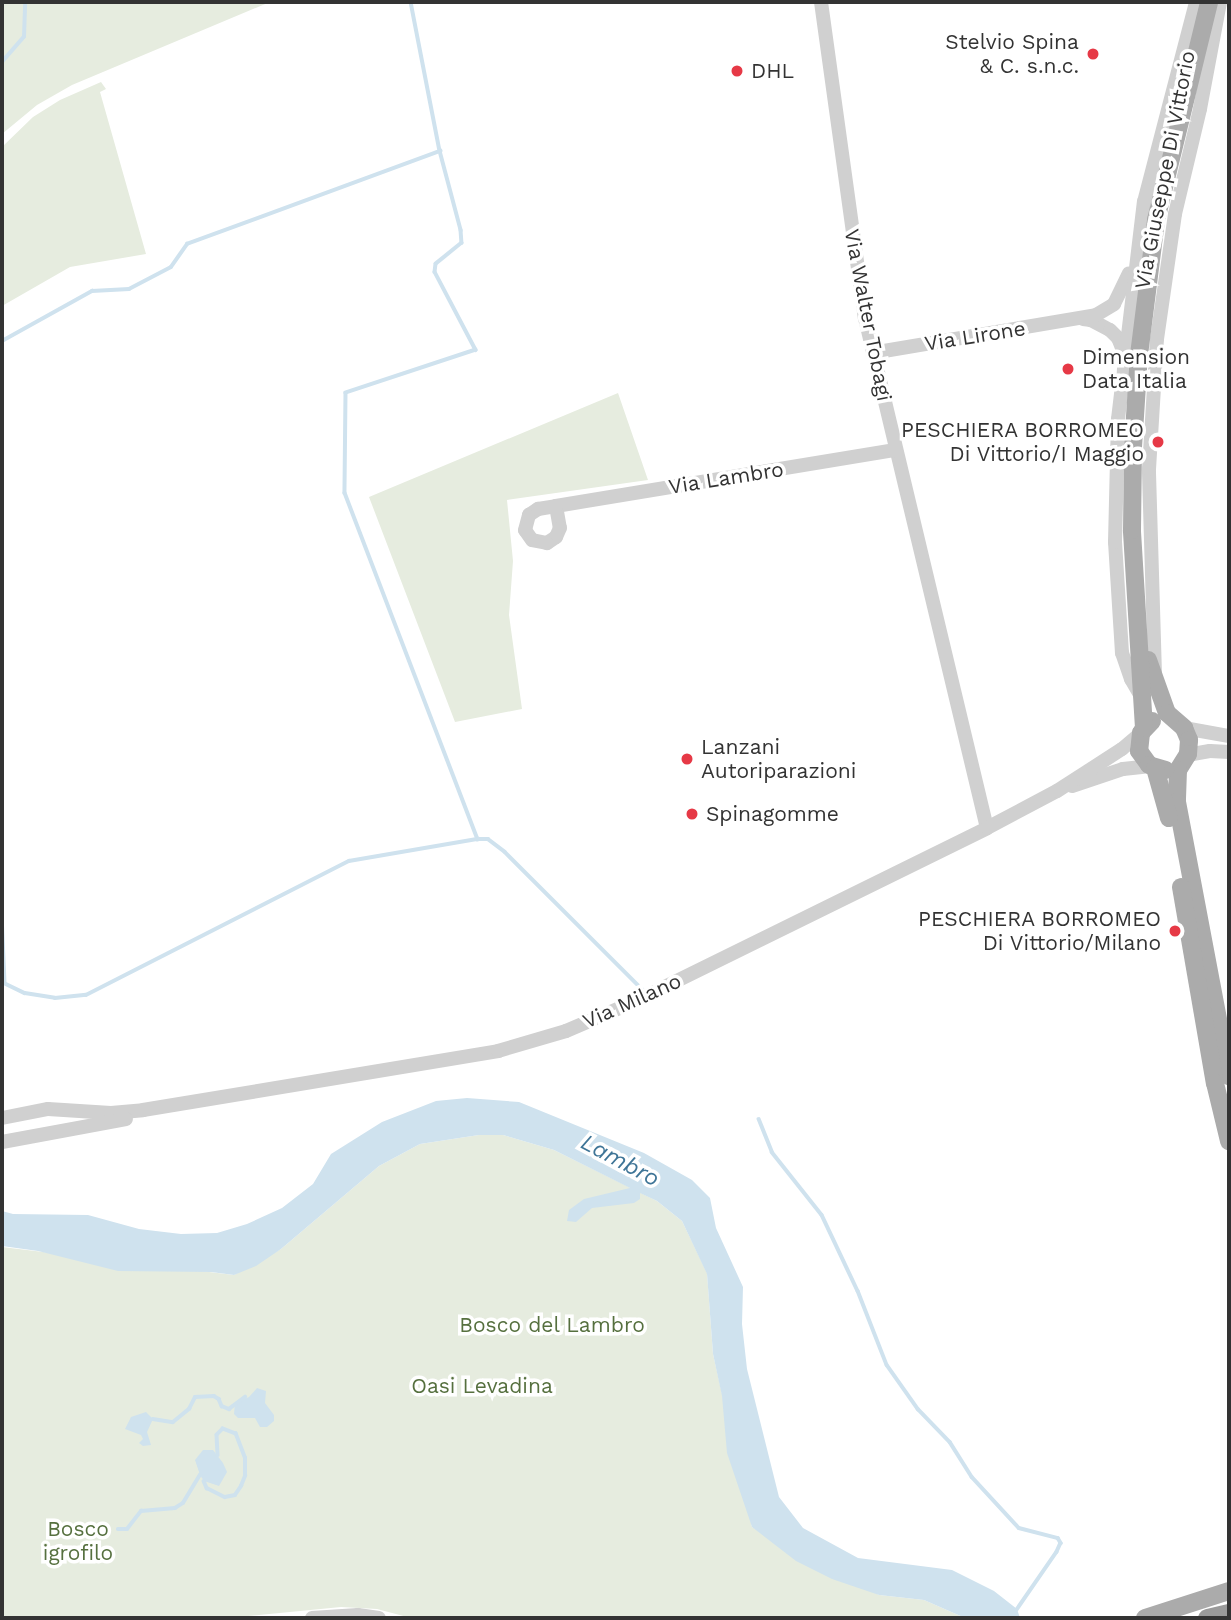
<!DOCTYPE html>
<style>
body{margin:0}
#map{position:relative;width:1231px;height:1620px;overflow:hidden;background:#fff;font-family:"Work Sans",sans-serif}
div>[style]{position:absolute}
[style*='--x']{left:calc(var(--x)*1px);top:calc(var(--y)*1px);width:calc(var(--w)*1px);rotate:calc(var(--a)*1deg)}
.green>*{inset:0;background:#e6ecdf}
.water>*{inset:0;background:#cfe2ee}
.stream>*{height:3.5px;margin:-1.75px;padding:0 1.75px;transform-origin:1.75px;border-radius:1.75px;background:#cfe2ee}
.minor>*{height:14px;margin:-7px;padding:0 7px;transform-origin:7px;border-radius:7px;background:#d0d0d0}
.major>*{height:18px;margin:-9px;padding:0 9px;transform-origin:9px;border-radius:9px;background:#ababab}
.highway>*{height:19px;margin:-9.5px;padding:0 9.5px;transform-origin:9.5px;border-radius:9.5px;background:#9a9a9a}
.dots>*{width:19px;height:19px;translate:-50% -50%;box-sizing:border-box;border:4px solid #fff;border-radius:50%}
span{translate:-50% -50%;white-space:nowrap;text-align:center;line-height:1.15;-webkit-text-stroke:7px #fff;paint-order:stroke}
.poi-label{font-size:21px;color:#333}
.right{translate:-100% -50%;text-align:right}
.left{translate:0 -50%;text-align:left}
.street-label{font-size:21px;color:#333}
.park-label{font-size:21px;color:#56703f}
.water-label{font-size:23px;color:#3f7597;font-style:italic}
.frame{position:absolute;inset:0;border:4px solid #333;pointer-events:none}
</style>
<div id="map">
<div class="green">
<div style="clip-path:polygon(2px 2px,270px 2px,72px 85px,37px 105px,2px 134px)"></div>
<div style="clip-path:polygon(101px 82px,106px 89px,100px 92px,146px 254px,70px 267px,2px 306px,2px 147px,33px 117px,60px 100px)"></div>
<div style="clip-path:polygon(618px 393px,648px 480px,507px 500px,513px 561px,509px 615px,522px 709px,455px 722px,369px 497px)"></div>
<div style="clip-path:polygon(479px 1135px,503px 1135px,554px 1150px,657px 1201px,682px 1221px,707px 1273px,713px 1354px,752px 1527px,879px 1595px,924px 1600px,965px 1618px,411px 1618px,377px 1609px,341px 1607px,228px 1618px,2px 1618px,2px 1247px,234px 1275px,281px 1249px,379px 1166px,420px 1144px)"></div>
</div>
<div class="water">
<div style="clip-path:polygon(467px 1098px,519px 1102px,644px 1153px,692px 1180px,710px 1198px,716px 1228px,743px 1287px,742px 1324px,747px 1369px,779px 1497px,803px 1528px,858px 1558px,952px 1570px,994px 1591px,1017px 1609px,1020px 1618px,965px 1618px,924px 1600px,879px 1595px,832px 1579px,796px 1561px,752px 1527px,727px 1453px,722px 1396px,713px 1354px,707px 1274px,682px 1221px,657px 1201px,640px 1193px,640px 1199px,634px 1203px,592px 1208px,576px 1222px,567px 1221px,569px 1210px,584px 1199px,630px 1188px,554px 1150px,503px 1135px,479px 1135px,420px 1144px,379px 1166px,281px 1249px,256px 1266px,234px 1275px,211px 1272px,118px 1271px,38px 1251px,2px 1246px,2px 1211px,13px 1214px,88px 1215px,139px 1229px,181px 1234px,217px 1233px,247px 1224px,282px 1208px,313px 1184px,331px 1154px,382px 1122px,436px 1101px)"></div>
<div style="clip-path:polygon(257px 1388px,266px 1391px,265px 1403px,274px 1415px,274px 1421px,267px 1427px,260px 1427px,255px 1418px,238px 1418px,234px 1414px,235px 1403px,249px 1397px)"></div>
<div style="clip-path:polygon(146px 1412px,153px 1419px,147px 1432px,151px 1445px,143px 1446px,139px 1443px,143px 1439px,141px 1435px,125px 1429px,131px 1417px)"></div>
<div style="clip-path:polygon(203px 1450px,213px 1450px,223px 1463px,227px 1472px,219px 1486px,204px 1481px,200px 1475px,195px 1460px)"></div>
</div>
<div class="stream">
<div style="--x:411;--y:2;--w:152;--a:79"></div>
<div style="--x:440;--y:151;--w:82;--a:75.1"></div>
<div style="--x:461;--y:230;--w:13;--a:86"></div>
<div style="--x:462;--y:243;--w:33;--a:141"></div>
<div style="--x:436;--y:264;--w:8;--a:97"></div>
<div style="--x:435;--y:272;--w:88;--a:62.3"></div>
<div style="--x:476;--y:350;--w:137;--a:161.7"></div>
<div style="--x:346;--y:393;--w:100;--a:90.6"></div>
<div style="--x:345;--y:493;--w:371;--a:69"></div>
<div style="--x:2;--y:62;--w:33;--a:-49"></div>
<div style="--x:24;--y:37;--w:35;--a:-88"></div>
<div style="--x:2;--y:341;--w:103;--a:-29.1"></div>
<div style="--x:92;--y:291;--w:37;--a:-3"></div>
<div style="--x:129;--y:289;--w:47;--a:-27.6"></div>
<div style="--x:171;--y:267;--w:28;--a:-55"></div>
<div style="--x:187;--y:244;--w:270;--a:-20.2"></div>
<div style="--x:2;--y:639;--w:9;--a:90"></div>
<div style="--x:2;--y:914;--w:69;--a:87.5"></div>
<div style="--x:2;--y:982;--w:25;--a:26"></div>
<div style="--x:25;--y:993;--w:30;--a:9"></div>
<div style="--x:55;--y:998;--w:31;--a:-6"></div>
<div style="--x:86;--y:995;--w:295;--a:-27"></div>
<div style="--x:349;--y:861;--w:131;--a:-9.7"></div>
<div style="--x:478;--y:839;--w:10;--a:0"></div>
<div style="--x:488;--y:839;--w:21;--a:37"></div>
<div style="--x:505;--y:852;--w:194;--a:45"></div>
<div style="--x:759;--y:1119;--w:35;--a:68"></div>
<div style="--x:772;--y:1152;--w:80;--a:51.6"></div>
<div style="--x:822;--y:1215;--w:84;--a:64.7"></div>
<div style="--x:858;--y:1291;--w:79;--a:68.6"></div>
<div style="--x:887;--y:1365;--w:54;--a:54.8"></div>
<div style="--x:918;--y:1409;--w:46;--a:45.9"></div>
<div style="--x:950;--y:1442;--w:41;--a:57.8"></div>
<div style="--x:972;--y:1477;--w:69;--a:47.3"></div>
<div style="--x:1019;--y:1528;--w:40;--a:14.4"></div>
<div style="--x:1058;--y:1538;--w:6;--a:59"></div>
<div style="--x:1061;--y:1543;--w:10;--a:114"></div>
<div style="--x:1057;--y:1552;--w:70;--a:124.6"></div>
<div style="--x:153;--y:1419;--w:20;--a:9"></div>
<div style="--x:173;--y:1422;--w:21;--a:-39"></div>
<div style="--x:189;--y:1409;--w:13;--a:-63"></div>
<div style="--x:195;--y:1397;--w:19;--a:-3"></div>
<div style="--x:214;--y:1396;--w:6;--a:31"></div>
<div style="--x:219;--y:1399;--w:8;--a:67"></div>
<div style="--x:222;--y:1406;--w:8;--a:23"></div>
<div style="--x:229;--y:1409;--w:20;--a:-37"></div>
<div style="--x:204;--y:1481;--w:8;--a:67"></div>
<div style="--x:207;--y:1488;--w:20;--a:27"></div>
<div style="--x:225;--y:1497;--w:10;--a:-11"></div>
<div style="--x:235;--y:1495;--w:11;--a:-56"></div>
<div style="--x:241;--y:1486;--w:11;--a:-68"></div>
<div style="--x:245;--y:1476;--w:18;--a:-90"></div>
<div style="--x:245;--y:1458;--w:26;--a:-111"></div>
<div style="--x:236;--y:1434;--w:14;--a:-159"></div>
<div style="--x:223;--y:1429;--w:8;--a:135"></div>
<div style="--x:217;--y:1435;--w:20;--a:87"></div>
<div style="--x:118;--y:1529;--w:9;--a:0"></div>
<div style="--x:127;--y:1529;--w:23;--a:-52"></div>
<div style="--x:141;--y:1511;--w:34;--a:-5"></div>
<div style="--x:175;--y:1508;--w:9;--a:-32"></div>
<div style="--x:183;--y:1503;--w:33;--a:-59"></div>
</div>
<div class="minor">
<div style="--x:821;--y:2;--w:319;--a:82.1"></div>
<div style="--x:865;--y:318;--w:524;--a:76.55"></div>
<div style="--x:1083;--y:319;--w:8;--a:7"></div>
<div style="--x:1091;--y:320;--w:21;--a:28"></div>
<div style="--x:1110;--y:330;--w:11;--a:45"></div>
<div style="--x:1118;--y:338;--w:16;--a:68"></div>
<div style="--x:872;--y:353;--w:227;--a:-9.6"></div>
<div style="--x:1096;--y:315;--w:21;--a:-31"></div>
<div style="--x:1114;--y:304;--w:34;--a:-64"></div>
<div style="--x:556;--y:506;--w:344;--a:-9.4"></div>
<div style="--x:556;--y:506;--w:22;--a:80"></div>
<div style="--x:560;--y:528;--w:10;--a:114"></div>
<div style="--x:556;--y:537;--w:11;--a:146"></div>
<div style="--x:547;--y:543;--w:15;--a:-169"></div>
<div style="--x:532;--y:540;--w:12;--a:-125"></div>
<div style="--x:525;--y:530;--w:16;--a:-75"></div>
<div style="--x:529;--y:515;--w:11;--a:-34"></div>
<div style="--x:538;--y:509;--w:18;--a:-9"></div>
<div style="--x:1155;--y:675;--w:206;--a:-91.7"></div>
<div style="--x:1149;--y:469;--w:130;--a:-86.5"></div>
<div style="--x:1157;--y:339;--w:126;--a:-81.8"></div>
<div style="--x:1175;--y:214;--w:108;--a:-76.6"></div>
<div style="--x:1200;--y:109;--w:109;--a:-79.4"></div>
<div style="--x:1142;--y:698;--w:22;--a:-120"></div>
<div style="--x:1131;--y:679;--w:28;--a:-109"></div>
<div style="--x:1122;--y:653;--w:111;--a:-93.6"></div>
<div style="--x:1115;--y:542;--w:123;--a:-88.6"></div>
<div style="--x:1118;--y:419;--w:219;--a:-83.2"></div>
<div style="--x:1144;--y:202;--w:207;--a:-75.4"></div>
<div style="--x:1184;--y:728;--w:46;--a:10.1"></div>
<div style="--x:1187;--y:755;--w:23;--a:-10"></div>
<div style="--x:1210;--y:751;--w:19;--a:3"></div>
<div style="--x:1072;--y:786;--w:54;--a:-18.4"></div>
<div style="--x:1123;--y:769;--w:28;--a:-6"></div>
<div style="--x:2;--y:1118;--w:47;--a:-11.1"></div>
<div style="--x:48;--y:1109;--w:63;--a:3.6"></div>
<div style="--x:111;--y:1113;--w:32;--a:-5"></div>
<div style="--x:143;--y:1110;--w:360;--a:-9.4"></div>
<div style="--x:498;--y:1051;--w:71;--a:-16.4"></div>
<div style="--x:566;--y:1031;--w:76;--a:-23.2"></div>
<div style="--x:636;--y:1001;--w:391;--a:-26.2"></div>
<div style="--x:987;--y:828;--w:79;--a:-27.9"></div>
<div style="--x:1057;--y:791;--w:77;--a:-32.9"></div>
<div style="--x:1122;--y:749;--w:25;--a:-40"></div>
<div style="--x:2;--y:1142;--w:126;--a:-10.5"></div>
<div style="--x:312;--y:1618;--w:46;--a:-3.7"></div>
<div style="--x:358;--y:1615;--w:21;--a:8"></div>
</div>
<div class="major">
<div style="--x:1148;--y:660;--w:56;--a:70.3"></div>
<div style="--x:1167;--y:713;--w:23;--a:41"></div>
<div style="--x:1184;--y:728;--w:13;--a:67"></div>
<div style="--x:1189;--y:740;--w:14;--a:94"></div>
<div style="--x:1188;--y:754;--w:19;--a:122"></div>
<div style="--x:1178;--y:770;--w:32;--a:92"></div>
<div style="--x:1177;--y:802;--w:279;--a:79.3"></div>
<div style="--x:1152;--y:721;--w:16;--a:133"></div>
<div style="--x:1141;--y:733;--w:18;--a:96"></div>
<div style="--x:1139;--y:751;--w:17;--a:54"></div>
<div style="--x:1149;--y:765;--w:17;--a:17"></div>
<div style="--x:1144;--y:728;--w:198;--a:-93.5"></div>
<div style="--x:1132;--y:530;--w:83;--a:-89.3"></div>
<div style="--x:1133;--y:447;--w:92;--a:-86.3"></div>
<div style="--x:1139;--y:355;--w:136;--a:-82.8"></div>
<div style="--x:1156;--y:220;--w:224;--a:-76.3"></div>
<div style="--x:1155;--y:768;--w:52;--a:74.4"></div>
<div style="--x:1181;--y:887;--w:199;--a:80.2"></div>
<div style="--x:1215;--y:1083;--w:60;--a:76.4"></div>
<div style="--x:1145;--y:1618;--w:88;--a:-17.8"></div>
</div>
<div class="highway">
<div style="--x:1207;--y:1618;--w:23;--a:-13"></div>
</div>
<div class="dots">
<div style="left:1093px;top:54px;background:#e63946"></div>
<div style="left:737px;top:71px;background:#e63946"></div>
<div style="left:1068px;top:369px;background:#e63946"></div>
<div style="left:1158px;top:442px;background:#e63946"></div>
<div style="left:687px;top:759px;background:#e63946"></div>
<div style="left:692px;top:814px;background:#e63946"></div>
<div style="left:1175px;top:931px;background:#e63946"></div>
</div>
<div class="poi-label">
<span class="right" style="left:1079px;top:54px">Stelvio Spina<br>&amp; C. s.n.c.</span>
<span class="left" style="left:751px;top:71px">DHL</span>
<span class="left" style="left:1082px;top:369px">Dimension<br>Data Italia</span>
<span class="right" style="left:1144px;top:442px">PESCHIERA BORROMEO<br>Di Vittorio/I Maggio</span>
<span class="left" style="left:701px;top:759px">Lanzani<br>Autoriparazioni</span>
<span class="left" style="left:706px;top:814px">Spinagomme</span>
<span class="right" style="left:1161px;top:931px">PESCHIERA BORROMEO<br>Di Vittorio/Milano</span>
</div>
<div class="street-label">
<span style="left:1165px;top:170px;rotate:-79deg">Via Giuseppe Di Vittorio</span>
<span style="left:868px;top:315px;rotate:79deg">Via Walter Tobagi</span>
<span style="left:975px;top:336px;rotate:-9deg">Via Lirone</span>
<span style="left:726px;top:478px;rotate:-9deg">Via Lambro</span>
<span style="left:632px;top:1001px;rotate:-24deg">Via Milano</span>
</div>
<div class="park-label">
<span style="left:552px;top:1325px">Bosco del Lambro</span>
<span style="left:482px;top:1386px">Oasi Levadina</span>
<span style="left:78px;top:1541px">Bosco<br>igrofilo</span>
</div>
<div class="water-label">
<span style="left:620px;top:1161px;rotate:28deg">Lambro</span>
</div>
<div class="frame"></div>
</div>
